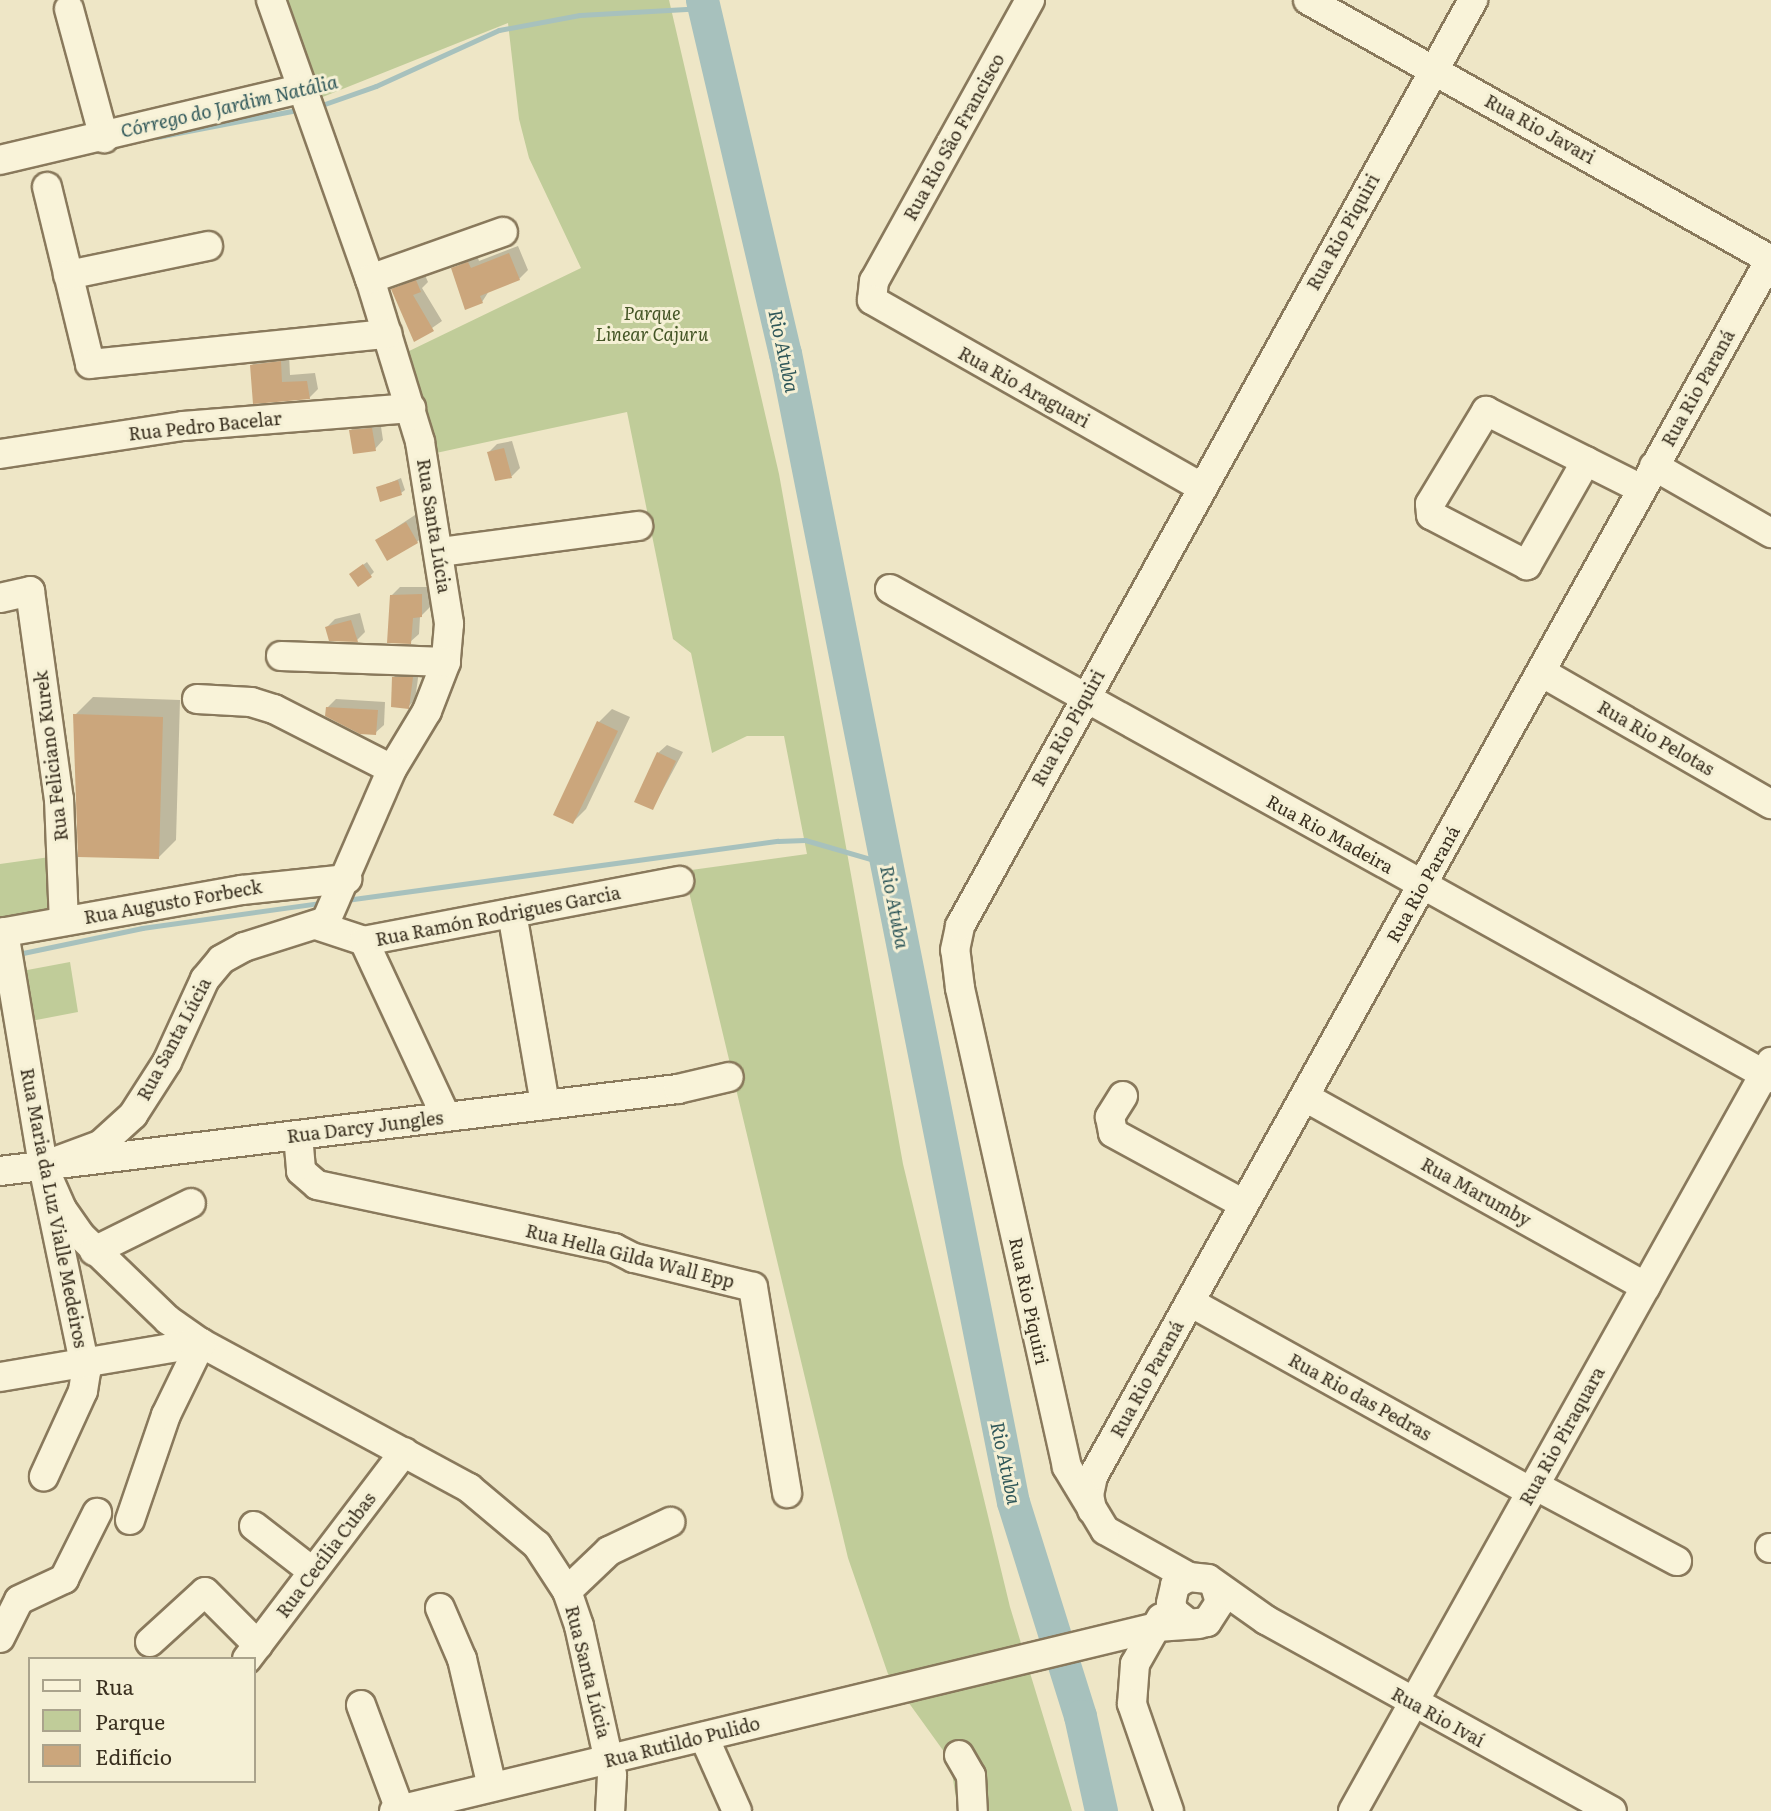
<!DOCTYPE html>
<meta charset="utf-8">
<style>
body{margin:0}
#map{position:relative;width:1771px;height:1811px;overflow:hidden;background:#eee6c6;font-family:Literata,serif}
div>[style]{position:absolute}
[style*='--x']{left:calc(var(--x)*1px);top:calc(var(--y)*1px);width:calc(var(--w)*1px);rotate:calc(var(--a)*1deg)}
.green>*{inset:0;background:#c0cc99}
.shadow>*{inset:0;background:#0003}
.stream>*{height:5px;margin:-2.5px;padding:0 2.5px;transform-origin:2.5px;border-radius:2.5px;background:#a7c1bd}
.river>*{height:33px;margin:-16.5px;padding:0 16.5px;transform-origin:16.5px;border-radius:16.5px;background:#a7c1bd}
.building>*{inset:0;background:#cba67c}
.roads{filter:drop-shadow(2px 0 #89795c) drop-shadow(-2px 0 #89795c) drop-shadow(0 2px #89795c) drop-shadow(0 -2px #89795c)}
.minor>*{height:28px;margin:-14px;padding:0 14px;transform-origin:14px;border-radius:14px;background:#f9f3d9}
span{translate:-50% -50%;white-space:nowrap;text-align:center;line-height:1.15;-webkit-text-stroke:6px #f5f0d5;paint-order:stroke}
.street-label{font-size:18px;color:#392f1f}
.park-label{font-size:18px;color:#445526;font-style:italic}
.water-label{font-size:19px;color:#2f5759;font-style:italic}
.legend{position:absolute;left:28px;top:1657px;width:228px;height:126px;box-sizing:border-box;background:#f5f0d5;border:2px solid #aaa38c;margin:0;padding:9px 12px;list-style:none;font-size:21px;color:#392f1f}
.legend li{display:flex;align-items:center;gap:14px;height:35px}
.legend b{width:35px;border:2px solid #aaa38c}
</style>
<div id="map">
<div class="green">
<div style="clip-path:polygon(286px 0,669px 0,779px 474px,903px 1164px,1010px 1607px,1072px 1811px,958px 1811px,950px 1760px,888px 1674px,848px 1558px,684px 871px,807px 854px,784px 736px,747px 736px,712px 753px,691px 653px,673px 639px,627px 412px,436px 453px,405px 353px,581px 268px,529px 158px,519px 119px,508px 23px,320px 98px)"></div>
<div style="clip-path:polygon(50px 857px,51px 912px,0 921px,0 864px)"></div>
<div style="clip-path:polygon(70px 962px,78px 1012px,31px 1021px,22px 971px)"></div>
</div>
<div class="shadow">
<div style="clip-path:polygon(518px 246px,528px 270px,519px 279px,489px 291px,482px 302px,453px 269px,477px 255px,479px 261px)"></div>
<div style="clip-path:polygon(424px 273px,428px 282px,422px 288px,442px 321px,415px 340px,393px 290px)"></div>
<div style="clip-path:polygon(289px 354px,290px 375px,315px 373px,318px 389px,309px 398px,252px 365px,261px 357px)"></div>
<div style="clip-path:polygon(380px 420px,383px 440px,375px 449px,351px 430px,359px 422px)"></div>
<div style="clip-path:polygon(512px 441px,520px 468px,512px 476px,497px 479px,489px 452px,497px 444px)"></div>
<div style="clip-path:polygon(401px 478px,405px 490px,401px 493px,378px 488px)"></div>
<div style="clip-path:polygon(415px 515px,425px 534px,417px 542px,377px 540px)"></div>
<div style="clip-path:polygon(367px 562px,374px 572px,370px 576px,355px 571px)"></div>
<div style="clip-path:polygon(400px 587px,430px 587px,430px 607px,420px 617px,419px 634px,410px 642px,391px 596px)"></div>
<div style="clip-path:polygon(360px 613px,365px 632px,357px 640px,327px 627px,335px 619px)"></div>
<div style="clip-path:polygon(401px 671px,419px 671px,415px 700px,408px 707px,394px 677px)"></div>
<div style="clip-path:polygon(93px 697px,180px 700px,176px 840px,158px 858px,75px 715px)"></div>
<div style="clip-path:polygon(336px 699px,385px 702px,384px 725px,375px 733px,327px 708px)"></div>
<div style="clip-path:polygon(612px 709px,630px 717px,586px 809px,573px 822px,599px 722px)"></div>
<div style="clip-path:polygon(667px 745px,683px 752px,653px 808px,658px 753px)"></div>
</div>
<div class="stream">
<div style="--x:319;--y:106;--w:60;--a:-19.3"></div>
<div style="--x:376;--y:86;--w:135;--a:-24.5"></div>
<div style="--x:499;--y:30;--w:82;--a:-10.5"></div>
<div style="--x:580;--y:15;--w:124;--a:-3.2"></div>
<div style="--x:157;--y:137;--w:148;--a:-10.9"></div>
<div style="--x:346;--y:900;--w:436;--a:-7.8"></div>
<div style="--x:778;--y:841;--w:27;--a:-2"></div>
<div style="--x:805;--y:840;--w:82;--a:16.2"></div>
<div style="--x:18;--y:954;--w:127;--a:-11.8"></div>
<div style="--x:142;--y:928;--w:186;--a:-8"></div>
</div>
<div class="river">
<div style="--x:702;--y:0;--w:363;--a:76.8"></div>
<div style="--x:785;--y:353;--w:1171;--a:78.78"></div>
<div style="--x:1013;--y:1502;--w:224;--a:72.6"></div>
<div style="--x:1080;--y:1716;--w:97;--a:77.5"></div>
</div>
<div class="building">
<div style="clip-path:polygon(509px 253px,520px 280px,480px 296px,483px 303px,465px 310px,451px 268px,468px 262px,471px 268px)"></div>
<div style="clip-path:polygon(416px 280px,421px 292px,413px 295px,434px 331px,414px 342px,391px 289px)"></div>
<div style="clip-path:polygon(281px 361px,282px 382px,307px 381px,310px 399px,253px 404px,250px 365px)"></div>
<div style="clip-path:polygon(372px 428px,376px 451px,353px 454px,349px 430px)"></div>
<div style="clip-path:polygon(504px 448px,512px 478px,495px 481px,487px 452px)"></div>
<div style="clip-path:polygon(398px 480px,402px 495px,380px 502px,376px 487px)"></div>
<div style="clip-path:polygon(406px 522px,418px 543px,387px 561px,375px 540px)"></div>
<div style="clip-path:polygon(363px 564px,372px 577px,358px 587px,349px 574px)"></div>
<div style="clip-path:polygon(422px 594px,422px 617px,413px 618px,411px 644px,387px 643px,390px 595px)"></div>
<div style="clip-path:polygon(351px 620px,358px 642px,329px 641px,325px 627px)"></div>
<div style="clip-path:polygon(392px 677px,413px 677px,409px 709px,391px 707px)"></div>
<div style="clip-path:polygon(326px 707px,378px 710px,376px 735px,360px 734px,325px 716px)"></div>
<div style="clip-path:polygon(73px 714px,163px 717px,159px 859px,78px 857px)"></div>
<div style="clip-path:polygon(597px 721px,618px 731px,573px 824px,553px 815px)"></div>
<div style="clip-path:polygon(657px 752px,676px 761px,653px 810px,634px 802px)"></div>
</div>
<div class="roads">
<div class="minor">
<div style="--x:271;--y:0;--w:296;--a:70.5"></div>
<div style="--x:370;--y:279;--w:170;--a:72.9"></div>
<div style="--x:420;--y:442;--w:184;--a:80.9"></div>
<div style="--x:449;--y:624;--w:38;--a:95"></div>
<div style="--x:446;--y:662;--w:53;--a:111.2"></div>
<div style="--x:427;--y:711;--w:68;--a:121.1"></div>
<div style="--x:392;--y:769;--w:166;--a:113.5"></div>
<div style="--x:326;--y:921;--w:86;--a:162.4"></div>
<div style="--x:244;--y:947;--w:26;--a:151"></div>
<div style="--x:221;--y:960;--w:25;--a:130"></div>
<div style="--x:205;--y:979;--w:91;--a:114.6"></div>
<div style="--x:167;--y:1062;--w:63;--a:122.7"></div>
<div style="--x:133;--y:1115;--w:45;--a:137.7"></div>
<div style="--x:100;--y:1145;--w:61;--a:159.8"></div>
<div style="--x:43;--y:1166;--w:47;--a:66.2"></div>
<div style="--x:62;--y:1209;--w:32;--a:55"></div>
<div style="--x:80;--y:1235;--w:122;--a:44"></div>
<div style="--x:168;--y:1320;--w:40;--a:34.9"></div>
<div style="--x:201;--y:1343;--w:305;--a:28.4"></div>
<div style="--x:469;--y:1488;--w:89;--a:40"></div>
<div style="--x:537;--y:1545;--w:55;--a:56.9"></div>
<div style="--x:567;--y:1591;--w:37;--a:71"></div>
<div style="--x:579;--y:1626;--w:153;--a:77.5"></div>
<div style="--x:612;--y:1775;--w:36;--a:93"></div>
<div style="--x:1030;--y:0;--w:321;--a:119"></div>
<div style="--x:874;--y:281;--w:19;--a:96"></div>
<div style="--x:872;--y:300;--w:378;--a:29.6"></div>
<div style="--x:1308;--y:0;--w:531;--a:29.32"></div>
<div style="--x:69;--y:9;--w:134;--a:74.8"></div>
<div style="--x:0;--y:160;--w:308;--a:-13.3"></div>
<div style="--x:47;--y:187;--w:182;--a:76.3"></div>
<div style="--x:90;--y:364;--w:299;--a:-5.8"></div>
<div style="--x:68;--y:275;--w:143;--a:-11.7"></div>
<div style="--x:370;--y:279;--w:141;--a:-19.5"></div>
<div style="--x:0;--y:454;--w:185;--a:-8.7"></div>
<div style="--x:183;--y:426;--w:229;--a:-4.5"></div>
<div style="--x:1586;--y:461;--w:120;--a:119.6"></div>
<div style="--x:1527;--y:565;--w:108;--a:-152.5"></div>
<div style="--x:1431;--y:515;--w:11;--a:-95"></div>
<div style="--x:1430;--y:504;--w:109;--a:-58.9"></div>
<div style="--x:1486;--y:411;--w:174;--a:26.6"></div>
<div style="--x:1654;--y:466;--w:135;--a:29.8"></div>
<div style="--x:440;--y:552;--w:200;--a:-7.5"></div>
<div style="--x:890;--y:589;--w:1008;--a:29.03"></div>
<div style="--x:0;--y:598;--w:31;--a:-13"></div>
<div style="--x:30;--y:591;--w:210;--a:82.1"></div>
<div style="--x:59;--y:799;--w:122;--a:87.7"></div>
<div style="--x:281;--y:656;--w:165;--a:2.1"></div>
<div style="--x:1541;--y:672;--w:265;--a:29.9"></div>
<div style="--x:197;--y:699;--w:54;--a:3.2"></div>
<div style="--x:251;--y:702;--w:24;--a:17"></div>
<div style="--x:274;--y:709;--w:132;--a:27"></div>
<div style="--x:512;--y:913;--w:195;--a:80.2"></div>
<div style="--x:319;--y:926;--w:47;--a:18.4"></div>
<div style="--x:364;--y:941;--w:321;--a:-10.8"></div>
<div style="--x:4;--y:932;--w:237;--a:80.5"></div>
<div style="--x:43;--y:1166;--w:210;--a:78.2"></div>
<div style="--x:86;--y:1372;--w:19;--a:99"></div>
<div style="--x:83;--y:1391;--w:94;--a:114.6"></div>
<div style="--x:0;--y:933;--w:246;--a:-10.1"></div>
<div style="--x:242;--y:890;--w:106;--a:-6"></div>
<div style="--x:364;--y:941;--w:194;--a:65"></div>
<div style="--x:1123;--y:1096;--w:25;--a:122"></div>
<div style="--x:1110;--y:1117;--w:16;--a:79"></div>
<div style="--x:1113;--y:1133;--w:149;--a:28.5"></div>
<div style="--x:1305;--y:1097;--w:390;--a:29.1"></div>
<div style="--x:298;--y:1135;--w:36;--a:85"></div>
<div style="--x:301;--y:1171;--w:21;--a:41"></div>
<div style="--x:317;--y:1185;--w:304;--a:12"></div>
<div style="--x:614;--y:1248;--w:22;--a:27"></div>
<div style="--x:634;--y:1258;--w:122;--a:13.7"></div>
<div style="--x:753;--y:1287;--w:209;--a:80.6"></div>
<div style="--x:0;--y:1171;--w:683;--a:-6.9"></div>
<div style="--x:678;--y:1089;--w:52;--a:-13.2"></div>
<div style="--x:94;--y:1251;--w:108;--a:-26.3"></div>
<div style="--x:1190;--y:1302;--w:389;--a:29.1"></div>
<div style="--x:0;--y:1377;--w:204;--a:-9.6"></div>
<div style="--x:1534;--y:1485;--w:162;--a:28"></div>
<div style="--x:1092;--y:1510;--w:15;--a:-101"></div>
<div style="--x:1089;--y:1495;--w:19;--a:-78"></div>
<div style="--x:1093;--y:1476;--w:1394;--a:-60.9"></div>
<div style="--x:130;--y:1520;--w:111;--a:-71.1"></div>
<div style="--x:166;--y:1415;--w:80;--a:-64.1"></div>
<div style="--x:254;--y:1526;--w:73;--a:37.8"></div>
<div style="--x:1770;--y:1548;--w:1;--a:0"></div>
<div style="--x:1189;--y:1577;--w:96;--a:-150.8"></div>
<div style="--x:1105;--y:1530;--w:74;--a:-121.1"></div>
<div style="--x:1067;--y:1467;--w:491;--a:-102.6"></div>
<div style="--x:960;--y:988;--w:38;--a:-97"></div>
<div style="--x:955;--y:950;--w:25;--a:-78"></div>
<div style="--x:960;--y:926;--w:1059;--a:-61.01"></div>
<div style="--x:1215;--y:1586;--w:17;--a:73"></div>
<div style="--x:1220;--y:1602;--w:24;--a:123"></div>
<div style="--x:1207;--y:1622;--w:18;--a:174"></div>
<div style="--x:1189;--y:1624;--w:19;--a:-141"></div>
<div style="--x:1174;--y:1612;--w:9;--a:-108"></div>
<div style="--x:1171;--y:1603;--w:18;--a:-77"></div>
<div style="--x:1175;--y:1585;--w:16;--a:-30"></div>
<div style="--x:1189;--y:1577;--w:19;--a:6"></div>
<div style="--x:1208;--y:1579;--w:71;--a:35.3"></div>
<div style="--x:1266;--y:1620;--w:395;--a:28.9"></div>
<div style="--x:567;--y:1591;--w:58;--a:-43.6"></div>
<div style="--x:609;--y:1551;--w:68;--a:-25.4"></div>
<div style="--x:440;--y:1608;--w:56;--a:66.7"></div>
<div style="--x:462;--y:1659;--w:131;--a:76.8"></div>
<div style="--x:1161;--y:1618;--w:53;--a:119.5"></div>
<div style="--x:1135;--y:1664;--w:40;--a:94.3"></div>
<div style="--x:1132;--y:1704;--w:113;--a:70.9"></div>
<div style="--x:0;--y:1638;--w:42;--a:-63.4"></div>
<div style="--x:19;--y:1600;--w:50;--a:-25"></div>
<div style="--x:64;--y:1579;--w:74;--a:-63.4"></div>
<div style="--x:150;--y:1642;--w:74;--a:-42.3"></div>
<div style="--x:205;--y:1592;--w:75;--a:45"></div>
<div style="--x:247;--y:1659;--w:260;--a:-52.8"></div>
<div style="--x:361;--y:1705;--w:112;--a:69.6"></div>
<div style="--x:704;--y:1737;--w:81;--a:66"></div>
<div style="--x:959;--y:1755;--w:24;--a:60"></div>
<div style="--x:971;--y:1776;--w:35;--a:87"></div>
<div style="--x:394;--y:1811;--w:785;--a:-13.56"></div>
<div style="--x:1157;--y:1627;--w:42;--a:-4.1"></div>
<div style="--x:1353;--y:1811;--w:858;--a:-60.84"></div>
</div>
</div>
<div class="street-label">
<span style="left:1540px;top:129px;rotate:29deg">Rua Rio Javari</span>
<span style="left:954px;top:137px;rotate:-61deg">Rua Rio São Francisco</span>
<span style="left:1343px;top:232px;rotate:-61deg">Rua Rio Piquiri</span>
<span style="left:1024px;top:387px;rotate:29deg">Rua Rio Araguari</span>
<span style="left:1698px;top:388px;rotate:-61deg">Rua Rio Paraná</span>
<span style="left:205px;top:426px;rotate:-6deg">Rua Pedro Bacelar</span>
<span style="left:434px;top:526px;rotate:81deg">Rua Santa Lúcia</span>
<span style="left:1068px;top:728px;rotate:-61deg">Rua Rio Piquiri</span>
<span style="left:1656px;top:738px;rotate:30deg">Rua Rio Pelotas</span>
<span style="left:51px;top:756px;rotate:-97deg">Rua Feliciano Kurek</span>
<span style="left:1330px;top:834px;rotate:29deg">Rua Rio Madeira</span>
<span style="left:1423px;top:884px;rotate:-61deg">Rua Rio Paraná</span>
<span style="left:173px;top:902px;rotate:-10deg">Rua Augusto Forbeck</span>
<span style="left:498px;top:916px;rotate:-11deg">Rua Ramón Rodrigues Garcia</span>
<span style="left:174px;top:1039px;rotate:-62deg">Rua Santa Lúcia</span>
<span style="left:365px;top:1127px;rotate:-7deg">Rua Darcy Jungles</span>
<span style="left:1476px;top:1192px;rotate:29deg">Rua Marumby</span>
<span style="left:54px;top:1208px;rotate:79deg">Rua Maria da Luz Vialle Medeiros</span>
<span style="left:630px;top:1256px;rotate:14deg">Rua Hella Gilda Wall Epp</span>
<span style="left:1029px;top:1301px;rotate:78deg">Rua Rio Piquiri</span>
<span style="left:1147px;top:1379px;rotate:-61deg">Rua Rio Paraná</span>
<span style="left:1360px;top:1397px;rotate:29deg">Rua Rio das Pedras</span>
<span style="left:1562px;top:1436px;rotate:-61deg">Rua Rio Piraquara</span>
<span style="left:326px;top:1555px;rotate:-53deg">Rua Cecília Cubas</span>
<span style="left:588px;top:1672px;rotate:76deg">Rua Santa Lúcia</span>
<span style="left:1438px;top:1717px;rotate:29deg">Rua Rio Ivaí</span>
<span style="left:682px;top:1742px;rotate:-14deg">Rua Rutildo Pulido</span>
</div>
<div class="park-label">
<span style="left:652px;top:324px">Parque<br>Linear Cajuru</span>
</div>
<div class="water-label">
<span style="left:229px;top:106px;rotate:-13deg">Córrego do Jardim Natália</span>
<span style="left:784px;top:351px;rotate:78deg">Rio Atuba</span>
<span style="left:895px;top:907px;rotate:79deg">Rio Atuba</span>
<span style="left:1006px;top:1463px;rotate:78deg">Rio Atuba</span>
</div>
<ul class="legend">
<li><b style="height:9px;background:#f9f3d9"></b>Rua</li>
<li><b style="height:19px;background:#c0cc99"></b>Parque</li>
<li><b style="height:19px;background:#cba67c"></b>Edifício</li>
</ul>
</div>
